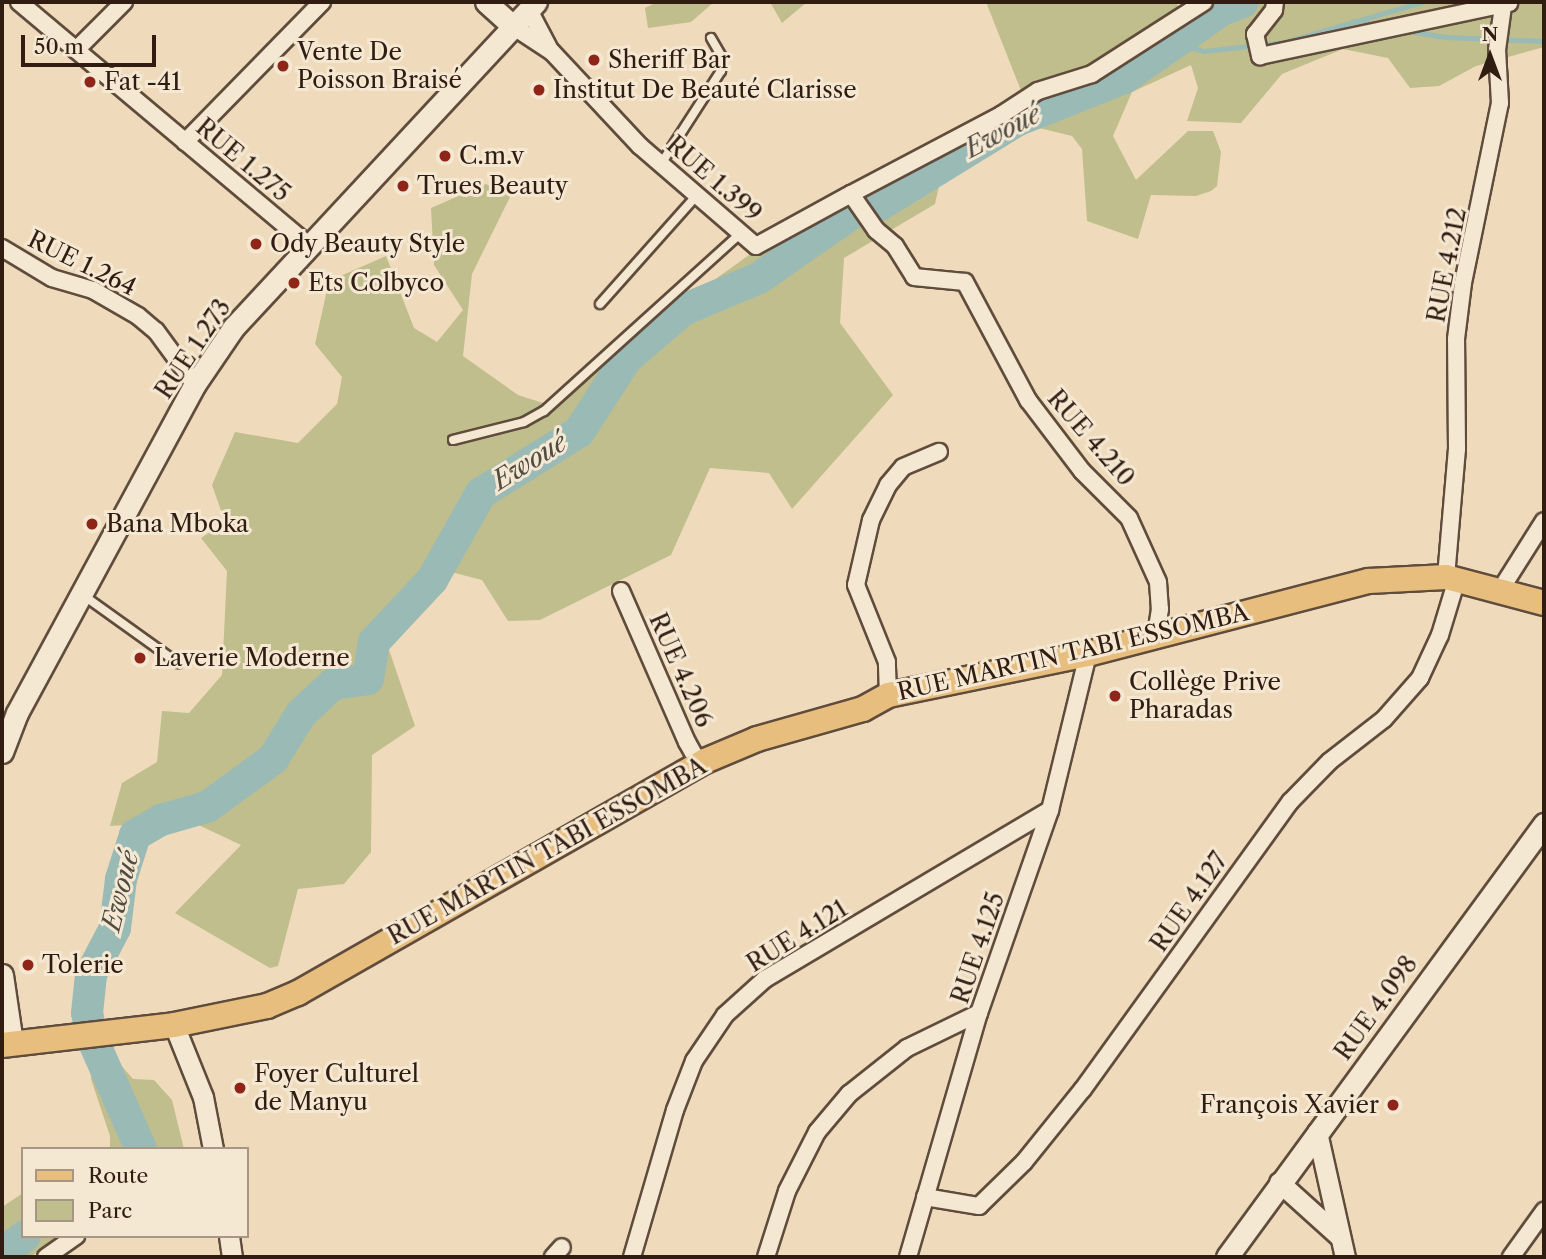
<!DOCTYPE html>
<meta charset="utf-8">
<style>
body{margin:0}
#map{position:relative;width:1546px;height:1259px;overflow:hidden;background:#efdbbb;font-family:"Libre Caslon Text",serif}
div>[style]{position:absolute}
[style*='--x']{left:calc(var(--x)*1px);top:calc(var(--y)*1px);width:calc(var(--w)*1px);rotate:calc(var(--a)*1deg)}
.green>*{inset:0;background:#bfbe8c}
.stream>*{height:5px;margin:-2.5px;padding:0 2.5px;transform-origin:2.5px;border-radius:2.5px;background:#9abab6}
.river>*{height:32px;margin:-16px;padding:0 16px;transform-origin:16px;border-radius:16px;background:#9abab6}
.roads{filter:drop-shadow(2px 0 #604c3c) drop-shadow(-2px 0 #604c3c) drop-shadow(0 2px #604c3c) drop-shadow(0 -2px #604c3c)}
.service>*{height:8px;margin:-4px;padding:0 4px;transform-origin:4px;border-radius:4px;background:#f5e8d3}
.minor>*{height:16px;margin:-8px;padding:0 8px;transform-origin:8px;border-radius:8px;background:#f5e8d3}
.tertiary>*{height:19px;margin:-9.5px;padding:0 9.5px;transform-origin:9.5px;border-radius:9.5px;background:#f5e8d3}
.secondary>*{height:21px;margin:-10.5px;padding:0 10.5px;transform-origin:10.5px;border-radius:10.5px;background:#f5e8d3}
.primary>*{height:24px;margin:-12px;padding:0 12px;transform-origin:12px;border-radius:12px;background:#e8be7e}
.dots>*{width:19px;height:19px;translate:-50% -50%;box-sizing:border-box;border:4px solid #f5e8d3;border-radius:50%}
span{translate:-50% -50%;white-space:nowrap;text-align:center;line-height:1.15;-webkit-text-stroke:6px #f5e8d3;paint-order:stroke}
.poi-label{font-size:24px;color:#311c11}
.left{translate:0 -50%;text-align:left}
.right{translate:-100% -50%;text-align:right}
.street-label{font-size:24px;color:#311c11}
.water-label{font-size:26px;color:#504b43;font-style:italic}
.frame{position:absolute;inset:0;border:4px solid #311c11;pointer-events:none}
.legend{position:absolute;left:21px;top:1147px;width:228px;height:91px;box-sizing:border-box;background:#f5e8d3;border:2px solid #a79685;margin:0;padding:9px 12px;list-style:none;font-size:21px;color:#311c11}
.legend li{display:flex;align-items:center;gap:14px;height:35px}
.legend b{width:35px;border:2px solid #a79685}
.north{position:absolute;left:1455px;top:21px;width:70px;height:70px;-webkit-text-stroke:5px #f5e8d3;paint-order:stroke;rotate:0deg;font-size:19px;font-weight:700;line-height:28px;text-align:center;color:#311c11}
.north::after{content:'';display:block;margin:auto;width:24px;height:32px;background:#311c11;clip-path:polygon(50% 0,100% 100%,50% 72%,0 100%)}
.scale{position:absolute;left:21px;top:35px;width:135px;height:32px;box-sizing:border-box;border:4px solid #311c11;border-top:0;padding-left:9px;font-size:21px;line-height:24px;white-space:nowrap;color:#311c11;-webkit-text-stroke:5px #f5e8d3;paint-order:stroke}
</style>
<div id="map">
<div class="green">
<div style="clip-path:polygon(657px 2px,714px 2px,691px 22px,648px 28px,645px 8px)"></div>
<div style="clip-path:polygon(770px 2px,807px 2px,782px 23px)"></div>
<div style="clip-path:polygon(986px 2px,1176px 2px,1183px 16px,1220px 2px,1544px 2px,1544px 47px,1476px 66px,1439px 86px,1410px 88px,1388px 58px,1343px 49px,1282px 74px,1241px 123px,1187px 121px,1198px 88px,1191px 65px,1132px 92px,1113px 136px,1136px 180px,1188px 131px,1213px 131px,1221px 152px,1217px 186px,1211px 191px,1196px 196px,1151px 195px,1138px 239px,1087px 221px,1082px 149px,1072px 136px,1023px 124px,979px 151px,941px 177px,935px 204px,844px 258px,840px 323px,893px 395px,792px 509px,769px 473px,710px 468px,671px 555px,540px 620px,508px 621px,482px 580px,447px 571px,385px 638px,415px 726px,372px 755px,371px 852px,344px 884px,298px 889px,278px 966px,270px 968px,175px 913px,241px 845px,190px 821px,110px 826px,122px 783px,157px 762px,162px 711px,189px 713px,222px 675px,227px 571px,201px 538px,225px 522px,212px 485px,235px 432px,298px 443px,337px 404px,342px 377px,315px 344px,329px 281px,386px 256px,414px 328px,437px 342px,463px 310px,434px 265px,431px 208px,486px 184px,511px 195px,472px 274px,463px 356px,518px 395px,543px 403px,749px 255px,771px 248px,854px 200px,1022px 93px)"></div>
<div style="clip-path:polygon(94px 1055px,112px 1055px,133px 1079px,154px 1080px,172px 1100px,184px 1149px,110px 1149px,110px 1136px,91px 1079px)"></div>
<div style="clip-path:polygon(23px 1193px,23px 1236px,64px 1236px,30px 1257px,2px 1257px,2px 1207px)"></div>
</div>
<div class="stream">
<div style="--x:1353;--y:21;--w:25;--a:9"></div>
<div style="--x:1408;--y:31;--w:38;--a:9"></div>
<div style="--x:1446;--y:37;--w:98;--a:2.3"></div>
<div style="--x:1179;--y:44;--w:26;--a:16"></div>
<div style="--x:1204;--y:51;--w:81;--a:-6.3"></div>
<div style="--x:1285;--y:42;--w:143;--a:-16.3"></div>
</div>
<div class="river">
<div style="--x:141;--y:1149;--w:121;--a:-113.8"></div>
<div style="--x:92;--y:1038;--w:25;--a:-101"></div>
<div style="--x:87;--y:1013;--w:39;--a:-84"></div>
<div style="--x:91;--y:974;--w:52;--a:-62.4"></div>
<div style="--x:115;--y:928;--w:49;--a:-83"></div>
<div style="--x:121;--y:879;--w:46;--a:-72.3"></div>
<div style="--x:135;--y:835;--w:30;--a:-30"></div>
<div style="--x:161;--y:820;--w:48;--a:-15.8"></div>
<div style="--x:207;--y:807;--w:82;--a:-36"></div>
<div style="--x:273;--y:759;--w:53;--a:-58.1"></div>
<div style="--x:301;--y:714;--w:44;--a:-43.2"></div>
<div style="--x:333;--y:684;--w:35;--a:-8"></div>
<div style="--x:368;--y:679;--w:37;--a:-81"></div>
<div style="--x:374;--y:642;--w:85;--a:-46.9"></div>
<div style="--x:432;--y:580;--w:100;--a:-60.6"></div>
<div style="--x:481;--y:493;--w:115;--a:-31.9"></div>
<div style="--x:579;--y:432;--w:87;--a:-57.2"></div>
<div style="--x:626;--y:359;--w:75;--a:-40.7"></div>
<div style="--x:683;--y:310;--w:82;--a:-22.8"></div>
<div style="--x:759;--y:278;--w:119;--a:-34.8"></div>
<div style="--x:857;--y:210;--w:21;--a:-11"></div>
<div style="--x:878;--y:206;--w:164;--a:-31.6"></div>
<div style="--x:1018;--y:120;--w:114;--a:-21.6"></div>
<div style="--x:1124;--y:78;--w:119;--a:-34.8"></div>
<div style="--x:1222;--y:10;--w:22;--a:-21"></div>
<div style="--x:2;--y:1254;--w:29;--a:-38"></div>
</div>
<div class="roads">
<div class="service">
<div style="--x:661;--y:164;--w:111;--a:-57.2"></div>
<div style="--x:721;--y:71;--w:14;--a:-86"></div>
<div style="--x:722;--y:57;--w:22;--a:-120"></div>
<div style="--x:600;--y:304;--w:146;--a:-48.3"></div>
<div style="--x:453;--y:440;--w:73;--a:-14.2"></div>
<div style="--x:524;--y:422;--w:23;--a:-29"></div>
<div style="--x:544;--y:411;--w:267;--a:-42.1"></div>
<div style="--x:83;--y:595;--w:117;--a:35.6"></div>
</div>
<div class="minor">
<div style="--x:19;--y:2;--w:380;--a:40"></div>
<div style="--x:1275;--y:2;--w:8;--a:97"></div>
<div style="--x:1274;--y:10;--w:31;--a:128"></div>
<div style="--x:1255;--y:34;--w:23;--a:77"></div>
<div style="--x:1260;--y:56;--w:255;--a:-12"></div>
<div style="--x:529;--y:10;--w:45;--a:62.3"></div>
<div style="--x:514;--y:27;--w:45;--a:33.3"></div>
<div style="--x:552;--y:52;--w:129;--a:46.9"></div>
<div style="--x:640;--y:146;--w:153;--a:40.8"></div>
<div style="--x:756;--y:246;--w:108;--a:-28.7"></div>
<div style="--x:851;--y:194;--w:44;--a:55.2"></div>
<div style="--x:876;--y:230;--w:25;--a:40"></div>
<div style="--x:895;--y:246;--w:36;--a:58"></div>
<div style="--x:914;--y:277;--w:51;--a:5.6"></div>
<div style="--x:965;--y:282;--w:134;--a:61.9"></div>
<div style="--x:1028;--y:400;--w:89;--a:52.7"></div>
<div style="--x:1082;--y:471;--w:66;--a:45"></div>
<div style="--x:1129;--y:518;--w:70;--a:65.6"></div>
<div style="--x:1158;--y:582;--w:27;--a:86"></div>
<div style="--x:1160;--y:609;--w:25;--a:99"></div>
<div style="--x:76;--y:50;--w:68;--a:-45"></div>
<div style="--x:185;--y:142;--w:196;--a:-45.6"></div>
<div style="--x:851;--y:194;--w:170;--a:-27.8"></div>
<div style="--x:1001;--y:115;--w:44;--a:-33"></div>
<div style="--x:1038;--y:91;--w:57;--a:-17.5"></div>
<div style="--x:1092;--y:74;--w:133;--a:-32.7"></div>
<div style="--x:2;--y:248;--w:58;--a:31"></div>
<div style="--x:52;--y:278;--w:43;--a:16.3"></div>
<div style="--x:93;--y:290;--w:52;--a:30"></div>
<div style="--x:138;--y:316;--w:23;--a:40"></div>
<div style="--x:156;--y:331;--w:66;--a:53.7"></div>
<div style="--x:1446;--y:577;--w:128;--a:-85.1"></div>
<div style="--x:1457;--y:449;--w:110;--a:-90.5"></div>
<div style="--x:1456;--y:339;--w:56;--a:-82.9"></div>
<div style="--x:1463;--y:283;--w:184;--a:-78.4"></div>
<div style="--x:1500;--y:103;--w:53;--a:-93.2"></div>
<div style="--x:1497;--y:50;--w:44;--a:-82.2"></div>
<div style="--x:1501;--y:589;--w:80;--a:-57.7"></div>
<div style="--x:621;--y:591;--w:165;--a:66.4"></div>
<div style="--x:687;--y:742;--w:18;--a:61"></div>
<div style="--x:696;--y:758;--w:9;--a:18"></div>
<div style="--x:888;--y:695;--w:33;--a:-92"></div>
<div style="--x:887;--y:662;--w:83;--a:-111.9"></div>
<div style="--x:856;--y:585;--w:67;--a:-77"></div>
<div style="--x:871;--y:520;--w:39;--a:-64"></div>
<div style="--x:888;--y:485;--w:23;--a:-50"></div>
<div style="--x:903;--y:467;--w:39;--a:-23"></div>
<div style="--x:925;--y:1197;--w:55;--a:9.5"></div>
<div style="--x:979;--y:1206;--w:63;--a:-44.4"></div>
<div style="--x:1024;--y:1162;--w:94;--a:-51.1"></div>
<div style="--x:1083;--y:1089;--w:354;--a:-54.2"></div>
<div style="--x:1290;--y:802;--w:57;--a:-45.7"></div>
<div style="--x:1330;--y:761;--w:68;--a:-37.9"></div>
<div style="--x:1384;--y:719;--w:55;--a:-48.7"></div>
<div style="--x:1420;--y:678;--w:47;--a:-65.1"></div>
<div style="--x:1440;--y:635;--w:59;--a:-73.1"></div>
<div style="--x:46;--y:1257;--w:37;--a:-35"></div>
<div style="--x:553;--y:1257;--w:13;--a:-48"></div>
<div style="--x:632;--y:1257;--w:153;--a:-73.7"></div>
<div style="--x:675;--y:1110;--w:53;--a:-68.8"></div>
<div style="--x:694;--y:1061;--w:55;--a:-56"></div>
<div style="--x:725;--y:1015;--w:54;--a:-42"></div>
<div style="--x:765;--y:979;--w:331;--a:-30.7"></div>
<div style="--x:766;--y:1257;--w:69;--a:-72.3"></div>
<div style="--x:787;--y:1191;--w:66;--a:-63"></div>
<div style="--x:817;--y:1132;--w:50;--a:-49.9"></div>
<div style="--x:849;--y:1094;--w:74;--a:-38.4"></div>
<div style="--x:907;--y:1048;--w:80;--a:-25.9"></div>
<div style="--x:908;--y:1257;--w:254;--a:-73.8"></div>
<div style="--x:979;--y:1013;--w:215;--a:-70.7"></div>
<div style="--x:1050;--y:810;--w:161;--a:-76.3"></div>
<div style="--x:1511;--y:1257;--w:57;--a:-54.3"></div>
</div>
<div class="tertiary">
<div style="--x:174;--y:1025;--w:78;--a:68.1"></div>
<div style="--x:203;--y:1097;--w:53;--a:79.1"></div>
<div style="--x:1317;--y:1132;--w:128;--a:77.4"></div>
<div style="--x:1279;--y:1182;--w:81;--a:42"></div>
<div style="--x:229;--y:1236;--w:21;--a:82"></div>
</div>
<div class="secondary">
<div style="--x:486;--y:2;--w:38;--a:42"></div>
<div style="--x:2;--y:752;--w:42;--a:-69"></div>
<div style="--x:17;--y:713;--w:374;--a:-61.6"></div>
<div style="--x:195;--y:384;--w:68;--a:-55.8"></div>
<div style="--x:233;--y:328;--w:445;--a:-47.1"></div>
<div style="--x:2;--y:975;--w:69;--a:81.6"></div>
<div style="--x:1227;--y:1257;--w:537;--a:-53.79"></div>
</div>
<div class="primary">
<div style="--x:2;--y:1045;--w:173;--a:-6.6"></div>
<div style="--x:174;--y:1025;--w:95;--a:-11.5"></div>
<div style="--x:267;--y:1006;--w:34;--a:-23"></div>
<div style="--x:298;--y:993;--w:468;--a:-29.7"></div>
<div style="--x:705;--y:761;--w:56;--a:-22.9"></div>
<div style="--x:757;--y:739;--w:110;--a:-15.8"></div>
<div style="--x:863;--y:709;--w:29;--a:-29"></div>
<div style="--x:888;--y:695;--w:204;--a:-11.6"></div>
<div style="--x:1088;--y:654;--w:290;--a:-14.6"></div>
<div style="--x:1369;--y:581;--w:77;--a:-3"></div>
<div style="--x:1446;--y:577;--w:101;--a:14.9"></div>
</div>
</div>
<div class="dots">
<div style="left:594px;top:60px;background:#8f2418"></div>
<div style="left:283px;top:66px;background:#8f2418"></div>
<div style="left:90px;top:82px;background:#8f2418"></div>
<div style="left:539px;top:90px;background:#8f2418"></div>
<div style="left:445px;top:156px;background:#8f2418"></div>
<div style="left:403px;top:186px;background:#8f2418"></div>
<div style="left:256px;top:244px;background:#8f2418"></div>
<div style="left:294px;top:283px;background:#8f2418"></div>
<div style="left:92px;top:524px;background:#8f2418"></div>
<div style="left:140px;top:658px;background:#8f2418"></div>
<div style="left:1115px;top:696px;background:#8f2418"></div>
<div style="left:28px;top:965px;background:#8f2418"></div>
<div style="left:240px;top:1088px;background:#8f2418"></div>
<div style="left:1393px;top:1105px;background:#8f2418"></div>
</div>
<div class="poi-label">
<span class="left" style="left:297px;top:66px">Vente De<br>Poisson Braisé</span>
<span class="left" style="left:608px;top:60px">Sheriff Bar</span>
<span class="left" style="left:104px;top:82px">Fat -41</span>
<span class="left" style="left:553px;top:90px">Institut De Beauté Clarisse</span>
<span class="left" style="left:459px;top:156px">C.m.v</span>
<span class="left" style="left:417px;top:186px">Trues Beauty</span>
<span class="left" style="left:270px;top:244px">Ody Beauty Style</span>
<span class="left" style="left:308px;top:283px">Ets Colbyco</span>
<span class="left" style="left:106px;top:524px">Bana Mboka</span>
<span class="left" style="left:154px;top:658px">Laverie Moderne</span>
<span class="left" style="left:1129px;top:696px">Collège Prive<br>Pharadas</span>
<span class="left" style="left:42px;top:965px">Tolerie</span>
<span class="left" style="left:254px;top:1088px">Foyer Culturel<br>de Manyu</span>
<span class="right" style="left:1379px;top:1105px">François Xavier</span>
</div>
<div class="street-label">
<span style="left:243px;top:160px;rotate:40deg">RUE 1.275</span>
<span style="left:714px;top:179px;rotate:41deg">RUE 1.399</span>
<span style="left:82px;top:263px;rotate:26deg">RUE 1.264</span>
<span style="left:1447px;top:265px;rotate:-79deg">RUE 4.212</span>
<span style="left:193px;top:349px;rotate:-56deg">RUE 1.273</span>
<span style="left:1091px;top:438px;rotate:49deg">RUE 4.210</span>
<span style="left:1073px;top:652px;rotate:-13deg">RUE MARTIN TABI ESSOMBA</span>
<span style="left:681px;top:670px;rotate:66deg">RUE 4.206</span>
<span style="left:547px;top:851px;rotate:-29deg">RUE MARTIN TABI ESSOMBA</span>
<span style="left:1189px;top:902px;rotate:-55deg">RUE 4.127</span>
<span style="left:797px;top:936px;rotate:-32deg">RUE 4.121</span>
<span style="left:978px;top:948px;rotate:-71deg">RUE 4.125</span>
<span style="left:1376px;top:1008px;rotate:-54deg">RUE 4.098</span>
</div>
<div class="water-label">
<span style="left:1003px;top:132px;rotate:-28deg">Ewoué</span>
<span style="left:530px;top:462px;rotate:-32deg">Ewoué</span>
<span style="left:121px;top:891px;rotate:-76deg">Ewoué</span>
</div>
<div class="frame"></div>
<ul class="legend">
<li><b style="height:9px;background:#e8be7e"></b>Route</li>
<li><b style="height:19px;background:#bfbe8c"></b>Parc</li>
</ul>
<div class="north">N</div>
<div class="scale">50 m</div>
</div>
